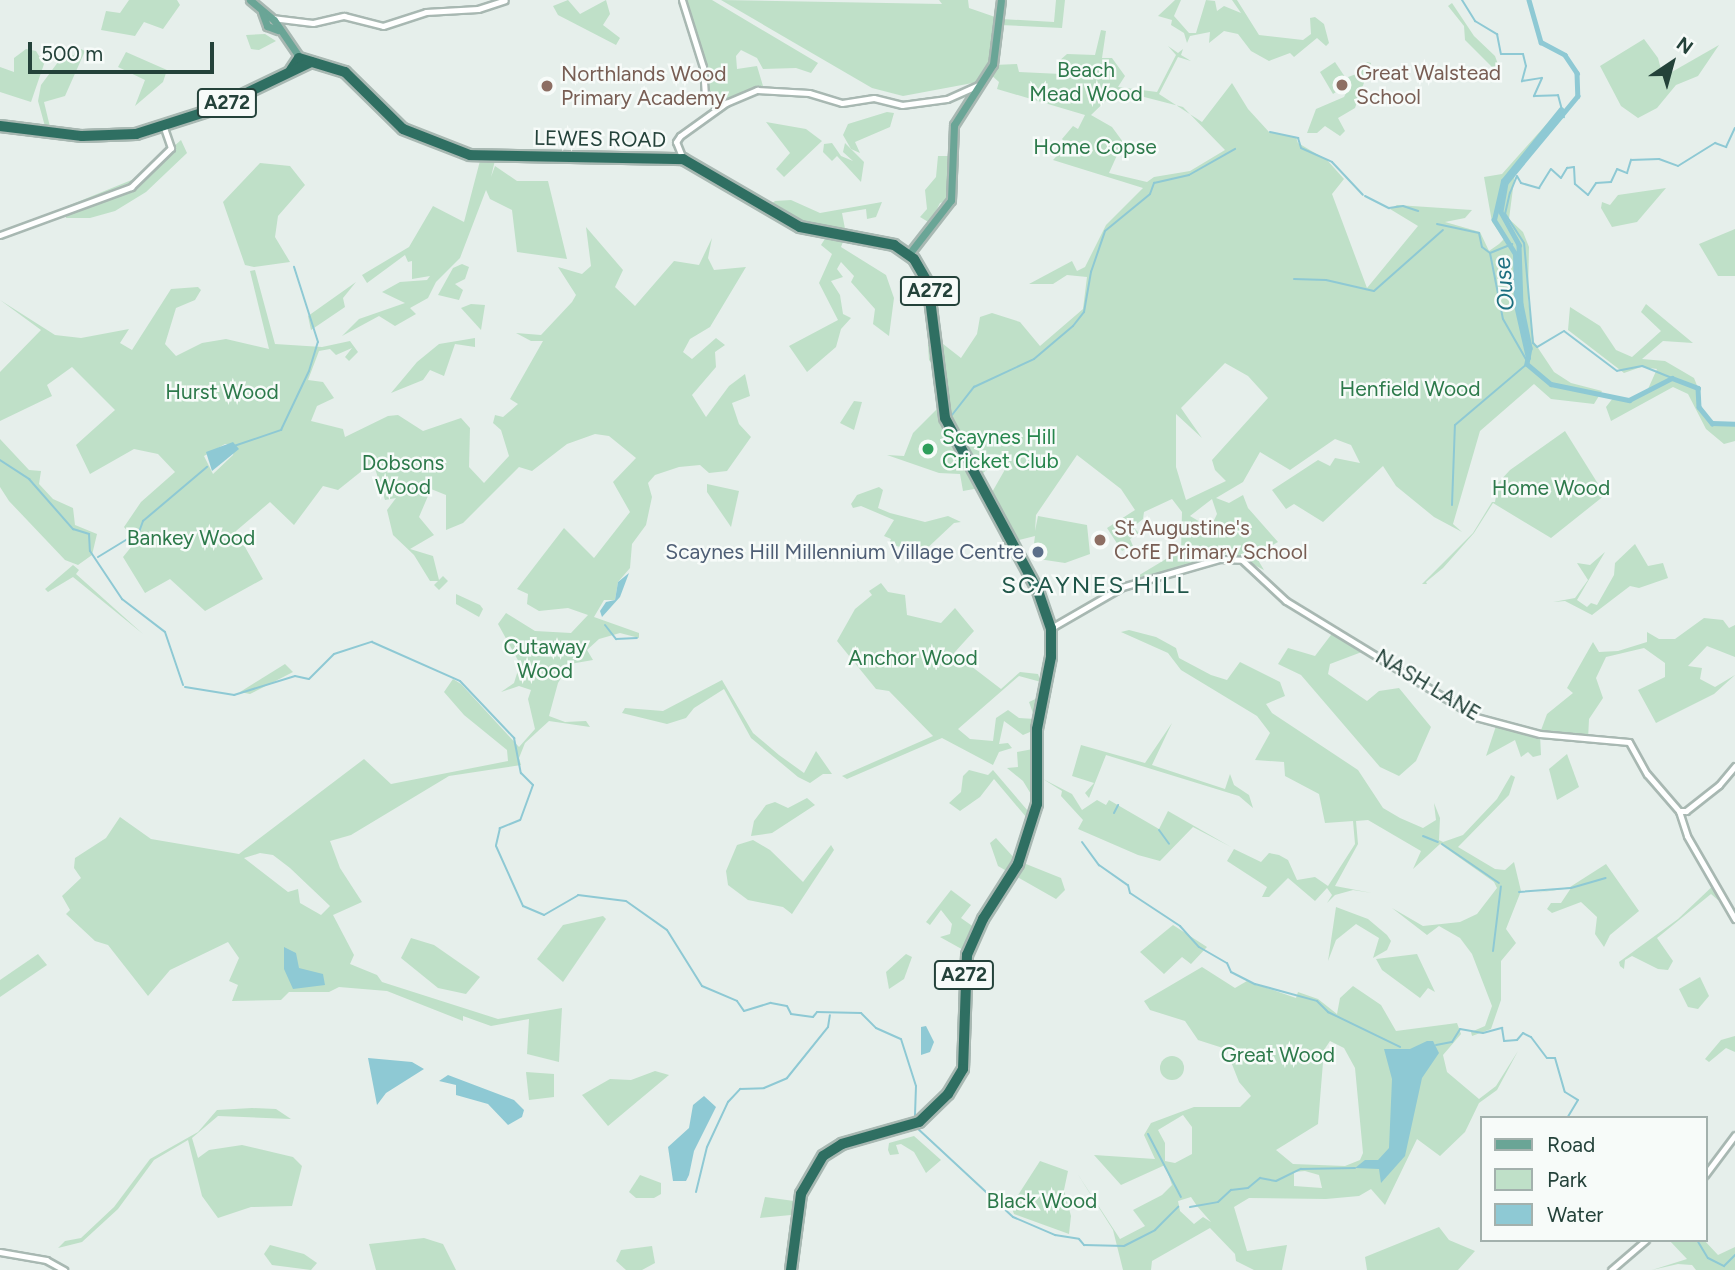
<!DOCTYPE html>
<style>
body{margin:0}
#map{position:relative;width:1735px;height:1270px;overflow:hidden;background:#e6efeb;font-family:Figtree,sans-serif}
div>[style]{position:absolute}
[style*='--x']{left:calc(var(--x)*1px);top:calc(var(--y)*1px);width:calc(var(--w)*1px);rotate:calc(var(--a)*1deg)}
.green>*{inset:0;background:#bfe0c8}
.round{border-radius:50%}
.water>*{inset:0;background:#8ec9d4}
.stream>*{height:2px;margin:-1px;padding:0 1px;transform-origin:1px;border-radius:1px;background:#8ec9d4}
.river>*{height:4.5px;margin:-2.25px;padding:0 2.25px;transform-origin:2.25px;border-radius:2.25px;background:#8ec9d4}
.roads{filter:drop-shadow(2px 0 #a8b8b2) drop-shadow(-2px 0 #a8b8b2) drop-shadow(0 2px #a8b8b2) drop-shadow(0 -2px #a8b8b2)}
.minor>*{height:5px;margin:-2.5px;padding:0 2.5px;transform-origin:2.5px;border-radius:2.5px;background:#fff}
.major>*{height:7px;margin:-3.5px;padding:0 3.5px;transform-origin:3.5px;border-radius:3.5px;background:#6aa596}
.highway>*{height:10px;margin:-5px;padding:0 5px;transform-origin:5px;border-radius:5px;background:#2f6f62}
.dots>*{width:19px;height:19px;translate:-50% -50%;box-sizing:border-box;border:4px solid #f7fbf9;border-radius:50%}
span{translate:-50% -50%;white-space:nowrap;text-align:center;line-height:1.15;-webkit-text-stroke:5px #f7fbf9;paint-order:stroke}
.shield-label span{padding:2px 5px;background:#f7fbf9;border:2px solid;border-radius:5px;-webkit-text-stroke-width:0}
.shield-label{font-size:19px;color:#24423a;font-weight:700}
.park-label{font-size:21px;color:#2d7a4b}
.education-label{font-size:21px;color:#785e54}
.left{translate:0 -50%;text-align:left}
.street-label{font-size:21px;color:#24423a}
.leisure-label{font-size:21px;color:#27864d}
.service-label{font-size:21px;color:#4e5e75}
.right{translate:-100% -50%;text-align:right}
.water-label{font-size:23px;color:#1c6f80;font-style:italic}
.quarter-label{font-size:24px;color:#1f5548;letter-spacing:2px}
.legend{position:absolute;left:1480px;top:1116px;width:228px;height:126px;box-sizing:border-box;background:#f7fbf9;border:2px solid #a3b1ad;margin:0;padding:9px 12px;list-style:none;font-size:21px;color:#24423a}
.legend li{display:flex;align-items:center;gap:14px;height:35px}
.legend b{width:35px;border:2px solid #a3b1ad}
.north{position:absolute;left:1637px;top:28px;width:70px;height:70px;-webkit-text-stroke:5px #f7fbf9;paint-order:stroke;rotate:36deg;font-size:19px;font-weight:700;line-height:28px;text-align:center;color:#24423a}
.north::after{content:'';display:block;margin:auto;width:24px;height:32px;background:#24423a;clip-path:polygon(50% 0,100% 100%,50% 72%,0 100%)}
.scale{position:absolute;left:28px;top:42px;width:186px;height:32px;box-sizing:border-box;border:4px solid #24423a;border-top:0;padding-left:9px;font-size:21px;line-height:24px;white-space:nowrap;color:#24423a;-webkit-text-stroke:5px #f7fbf9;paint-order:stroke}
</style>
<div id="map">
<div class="green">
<div style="clip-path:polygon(129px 0,177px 0,180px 5px,163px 29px,144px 22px,135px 36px,101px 30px,106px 11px,120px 13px)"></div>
<div style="clip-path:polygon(568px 0,580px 14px,606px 0,610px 14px,603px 25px,620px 38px,616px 45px,558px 15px,553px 6px)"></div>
<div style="clip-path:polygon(685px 0,712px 0,818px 63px,811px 73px,796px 68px,763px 69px,757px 58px,741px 50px,736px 56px,737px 69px,757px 66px,763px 86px,718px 105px,707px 92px,708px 75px)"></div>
<div style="clip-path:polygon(721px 0,942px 4px,939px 0,968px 0,969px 8px,998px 18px,992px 58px,978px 82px,903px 96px,872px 88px)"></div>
<div style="clip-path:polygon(1056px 0,1065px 0,1062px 28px,1000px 25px,1001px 19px,1054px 22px)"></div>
<div style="clip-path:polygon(1175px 0,1181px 0,1174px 16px,1189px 33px,1196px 33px,1206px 0,1215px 1px,1217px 11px,1224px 6px,1241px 13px,1232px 0,1237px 0,1259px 35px,1303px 40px,1311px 34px,1310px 18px,1315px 17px,1324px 24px,1329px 43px,1326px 46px,1317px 38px,1294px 57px,1290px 53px,1269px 61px,1251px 51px,1238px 34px,1224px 31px,1209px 43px,1210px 32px,1190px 36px,1187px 43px,1184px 33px,1171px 25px,1172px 20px,1158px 16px)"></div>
<div style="clip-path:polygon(1452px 3px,1474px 36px,1495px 56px,1499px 67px,1494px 69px,1465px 40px,1464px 26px,1448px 6px)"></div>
<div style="clip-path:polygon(evenodd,1101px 30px,1106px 31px,1102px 58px,1112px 58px,1125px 76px,1118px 87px,1157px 92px,1176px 55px,1168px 46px,1178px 53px,1183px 49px,1181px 55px,1191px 61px,1178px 57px,1159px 94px,1202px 122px,1232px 83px,1248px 109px,1269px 132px,1296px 137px,1298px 143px,1327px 160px,1344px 179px,1332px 194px,1367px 288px,1418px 226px,1390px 209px,1397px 205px,1472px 210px,1465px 218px,1445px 222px,1480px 232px,1489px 251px,1499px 244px,1504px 239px,1492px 222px,1484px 177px,1502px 174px,1560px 109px,1564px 117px,1515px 173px,1509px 219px,1523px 232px,1529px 247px,1528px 299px,1534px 342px,1554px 372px,1571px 383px,1602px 391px,1594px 404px,1551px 399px,1534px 384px,1480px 431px,1453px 524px,1462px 532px,1434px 517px,1396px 486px,1383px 466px,1323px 522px,1294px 504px,1286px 509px,1272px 490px,1318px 460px,1330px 466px,1335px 458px,1360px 463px,1351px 445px,1335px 439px,1290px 470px,1260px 452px,1243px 482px,1216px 498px,1229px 503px,1243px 495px,1248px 508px,1278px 542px,1255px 555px,1264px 570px,1229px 552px,1176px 575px,1140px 582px,1136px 577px,1181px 550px,1182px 512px,1172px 499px,1144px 512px,1143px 519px,1133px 527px,1139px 533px,1130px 539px,1133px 546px,1122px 551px,1107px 528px,1135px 510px,1121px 489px,1077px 455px,1036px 515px,1035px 531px,1038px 516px,1087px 525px,1090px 554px,1065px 563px,1032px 558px,1035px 536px,1011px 542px,991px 494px,1007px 466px,998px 459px,979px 477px,985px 487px,963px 491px,960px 474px,939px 473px,887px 455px,904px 456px,913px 433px,943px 403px,943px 376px,929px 360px,928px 345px,938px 340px,961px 358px,977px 334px,980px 317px,992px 313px,1020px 322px,1040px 346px,1083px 309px,1087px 277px,1067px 275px,1053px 284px,1029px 284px,1072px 261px,1077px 271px,1085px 267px,1106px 225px,1143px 188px,1053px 160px,1067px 145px,1062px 139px,1073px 126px,1078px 129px,1085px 115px,997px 89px,999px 82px,990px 74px,994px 65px,1017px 64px,1019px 72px,1061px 74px,1059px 61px,1067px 54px,1095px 55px,1101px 30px,1117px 90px,1183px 107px,1225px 150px,1190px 171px,1154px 177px,1147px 182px,1109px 173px,1123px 142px,1112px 127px,1091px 115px,1117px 90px,1101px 30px,1225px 363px,1248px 376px,1268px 398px,1212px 460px,1215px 470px,1226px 481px,1186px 500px,1176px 467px,1176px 414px,1202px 438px,1181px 408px,1225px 363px,1101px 30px,1212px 499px,1217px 514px,1207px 535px,1207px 526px,1190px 516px,1212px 499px)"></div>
<div style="clip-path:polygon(265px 34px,276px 41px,259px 50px,251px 49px,246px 35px)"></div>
<div style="clip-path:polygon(1644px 39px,1658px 58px,1663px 77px,1719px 45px,1698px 76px,1676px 85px,1657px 108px,1638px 118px,1621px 106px,1600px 66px)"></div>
<div style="clip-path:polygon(77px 47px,85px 51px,65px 96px,44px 102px,51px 131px,46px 130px,38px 101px,41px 85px,61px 58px,74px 55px)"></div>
<div style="clip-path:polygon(26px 49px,36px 51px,44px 64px,31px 102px,0 92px,0 67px,14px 72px,14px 58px)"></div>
<div style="clip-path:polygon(126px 52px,167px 70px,163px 82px,135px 106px,145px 80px,118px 67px)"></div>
<div style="clip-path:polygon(1335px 62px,1349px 83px,1333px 94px,1320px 72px)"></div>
<div style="clip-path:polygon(1367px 62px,1371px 63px,1355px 108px,1338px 118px,1345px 131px,1340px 136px,1325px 126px,1317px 133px,1307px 133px,1316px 109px,1344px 97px,1351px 83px,1348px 77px,1359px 73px)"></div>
<div style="clip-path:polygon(887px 112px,894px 113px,890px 127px,855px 142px,860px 153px,851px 149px,843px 135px,848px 124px)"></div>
<div style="clip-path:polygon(766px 122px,806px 129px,822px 141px,784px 177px,776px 169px,790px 153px)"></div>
<div style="clip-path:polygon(181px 140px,187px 153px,146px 192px,115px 211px,90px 218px,66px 218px,65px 207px,139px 177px)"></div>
<div style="clip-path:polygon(832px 143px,841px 156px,853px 161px,843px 152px,845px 143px,864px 162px,861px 182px,837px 156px,832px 161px,823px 152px,824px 144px)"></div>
<div style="clip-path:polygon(496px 156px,491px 177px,495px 166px,517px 181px,548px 181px,567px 259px,517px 252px,512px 210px,490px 199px,486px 190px,460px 258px,436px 282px,428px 298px,410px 308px,416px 314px,395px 326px,379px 316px,342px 336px,359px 319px,405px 303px,382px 292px,400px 282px,427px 280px,430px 276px,412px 279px,412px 261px,408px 262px,405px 255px,367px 283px,362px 275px,409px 247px,433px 206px,464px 222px,481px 157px)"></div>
<div style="clip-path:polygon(938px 156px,951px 156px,951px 200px,940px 203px,930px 223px,920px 217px,927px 209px,925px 190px,936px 177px)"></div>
<div style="clip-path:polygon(260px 163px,290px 166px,305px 185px,278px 216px,275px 237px,290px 262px,254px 267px,245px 265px,223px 202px)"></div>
<div style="clip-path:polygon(1666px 188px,1637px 222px,1612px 227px,1601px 208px,1602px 202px,1610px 205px,1618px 195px)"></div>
<div style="clip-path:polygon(791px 200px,820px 213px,882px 202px,876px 217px,867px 219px,866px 209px,842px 213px,846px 234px,841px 247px,886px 275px,894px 298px,889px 336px,873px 324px,875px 309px,851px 282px,854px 276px,841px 262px,837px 269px,843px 277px,831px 281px,840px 295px,843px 314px,851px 318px,841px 329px,836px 347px,807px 372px,789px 346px,838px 320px,819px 283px,832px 254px,821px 245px,828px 234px,766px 208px,775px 201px)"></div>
<div style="clip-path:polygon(evenodd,586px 227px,623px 270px,615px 287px,635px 306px,674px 261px,699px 265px,712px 238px,708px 258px,714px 270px,746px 267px,710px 327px,690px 339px,683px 352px,692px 359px,716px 338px,725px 345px,715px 352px,716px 367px,692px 395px,706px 417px,729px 386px,745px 374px,750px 396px,732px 403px,739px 424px,751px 437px,727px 471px,709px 473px,700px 465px,679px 467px,655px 475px,648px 483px,652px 497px,646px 525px,632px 544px,630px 568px,618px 582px,615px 600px,604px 600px,594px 617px,639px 633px,639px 638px,620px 633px,599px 639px,587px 650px,593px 660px,570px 664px,558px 683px,549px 716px,565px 722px,586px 721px,590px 727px,549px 721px,525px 743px,519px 758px,521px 765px,449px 776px,351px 835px,330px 841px,340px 868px,362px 902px,333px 915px,354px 955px,350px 964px,377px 975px,382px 982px,498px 1019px,562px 1008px,559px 1062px,527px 1054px,529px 1019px,491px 1026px,463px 1016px,463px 1021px,387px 991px,339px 987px,329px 992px,289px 992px,281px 1000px,232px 1001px,238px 985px,229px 981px,239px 958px,228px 942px,170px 970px,148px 996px,108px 945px,95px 941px,66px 914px,70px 910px,62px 896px,81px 878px,74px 868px,75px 858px,106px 838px,120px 817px,151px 839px,239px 854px,364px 759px,391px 784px,508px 761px,507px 750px,464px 715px,444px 692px,453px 679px,461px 684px,519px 747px,535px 729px,528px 699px,531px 690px,519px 686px,501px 692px,514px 683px,520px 664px,498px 624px,506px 613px,535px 631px,571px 633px,588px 615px,568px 608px,539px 611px,527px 604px,528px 594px,517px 589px,564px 528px,594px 558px,630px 512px,613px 482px,636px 458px,609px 436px,595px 434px,567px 444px,532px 471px,519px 467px,463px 523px,446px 530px,446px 495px,431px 489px,419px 517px,434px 535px,410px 549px,433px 556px,439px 580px,443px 576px,448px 581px,439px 590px,434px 585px,438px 581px,430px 581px,414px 555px,393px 535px,387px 510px,396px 498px,385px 500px,373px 462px,338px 490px,323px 486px,294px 525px,270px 502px,236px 531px,263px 579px,205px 611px,170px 579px,145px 593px,123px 557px,136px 541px,124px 527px,141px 502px,175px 472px,158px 454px,134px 449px,90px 474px,76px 445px,115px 410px,72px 367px,47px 385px,52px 396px,0 421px,0 372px,41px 330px,0 300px,55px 335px,81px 338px,129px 329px,120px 343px,132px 350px,171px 289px,198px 287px,201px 290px,195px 300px,176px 308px,165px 344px,176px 356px,202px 343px,226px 339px,269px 349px,250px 271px,255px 270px,275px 344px,322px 347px,350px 341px,358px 352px,349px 361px,345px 357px,352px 348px,336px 355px,330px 349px,319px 351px,308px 380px,323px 382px,334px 398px,317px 406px,311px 421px,343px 429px,345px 437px,388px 416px,398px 415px,423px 431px,461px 418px,470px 428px,469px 467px,484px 483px,509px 456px,501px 430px,493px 423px,495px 415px,503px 417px,518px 404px,510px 399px,543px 341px,531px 341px,516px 333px,541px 335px,572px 302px,576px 295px,558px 267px,582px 274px,591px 266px,586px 227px,225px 444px,235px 444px,233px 455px,213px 474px,204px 456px,225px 444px,586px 227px,260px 853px,273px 855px,290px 868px,330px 906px,321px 915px,300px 903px,298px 889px,288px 892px,244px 858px,260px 853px)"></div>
<div style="clip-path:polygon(1735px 229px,1735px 276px,1718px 276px,1699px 244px)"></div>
<div style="clip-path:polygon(462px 264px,469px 267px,465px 279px,455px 284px,463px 290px,459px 300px,438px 295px,453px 268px)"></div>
<div style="clip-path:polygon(356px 282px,343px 298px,345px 307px,311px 330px,308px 316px)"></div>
<div style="clip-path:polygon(471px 304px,485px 305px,481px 330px,461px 308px)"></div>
<div style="clip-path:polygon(1646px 304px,1693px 343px,1663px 341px,1642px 359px,1665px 361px,1694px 378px,1700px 393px,1699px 407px,1717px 426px,1735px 424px,1735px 441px,1724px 444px,1706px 429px,1688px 394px,1673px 387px,1611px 421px,1606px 407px,1613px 398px,1629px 400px,1648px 389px,1657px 369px,1641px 367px,1624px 373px,1568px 330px,1570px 307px,1600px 326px,1616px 350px,1632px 357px,1661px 331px,1641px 312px)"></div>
<div style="clip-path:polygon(475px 338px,475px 347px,455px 344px,444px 376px,430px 370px,423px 380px,391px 393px,417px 362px,439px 344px)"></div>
<div style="clip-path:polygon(854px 401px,862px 402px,854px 430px,840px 423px)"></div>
<div style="clip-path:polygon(1565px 431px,1605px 495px,1551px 538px,1493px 503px,1474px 533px,1443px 568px,1426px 582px,1427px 584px,1422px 584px,1473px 533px,1492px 502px,1495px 502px,1498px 483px,1510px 470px)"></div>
<div style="clip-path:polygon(0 439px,29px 470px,41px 471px,39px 484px,53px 499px,73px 508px,75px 525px,97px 534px,92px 555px,78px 565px,65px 560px,9px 501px,0 487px)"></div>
<div style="clip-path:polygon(707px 484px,739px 491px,731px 527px,707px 492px)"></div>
<div style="clip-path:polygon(879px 487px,883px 490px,878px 508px,890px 513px,925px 522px,948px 516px,961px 522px,954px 523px,922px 553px,889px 544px,891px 539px,884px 536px,894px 520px,861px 506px,853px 508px,851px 504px,857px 495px)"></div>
<div style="clip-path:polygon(1635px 544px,1648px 566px,1663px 563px,1668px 578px,1639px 588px,1630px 586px,1592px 615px,1565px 601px,1553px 602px,1575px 598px,1588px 580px,1577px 563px,1590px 565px,1605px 552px,1577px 600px,1587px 607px,1591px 603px,1597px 605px,1614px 575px,1615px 563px)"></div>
<div style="clip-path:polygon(73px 565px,79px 570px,76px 574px,143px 634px,73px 577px,48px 592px,45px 589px)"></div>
<div style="clip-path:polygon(881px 583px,888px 592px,905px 595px,907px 615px,941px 623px,955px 608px,974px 631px,954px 653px,1001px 689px,1020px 672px,1038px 674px,1041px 682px,1019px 676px,958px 729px,970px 739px,993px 741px,996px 718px,1008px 710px,1019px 718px,1035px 719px,1029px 702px,1042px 696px,1037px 729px,1023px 735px,1004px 721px,999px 744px,1008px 743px,1012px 748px,999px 752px,993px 765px,942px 738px,847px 779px,842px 776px,933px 736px,889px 691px,876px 689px,837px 641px,855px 609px,872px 595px,869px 591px)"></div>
<div style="clip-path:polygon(456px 594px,480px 605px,483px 609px,479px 617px,456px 604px)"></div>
<div style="clip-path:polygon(1704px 618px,1723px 620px,1729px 628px,1735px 625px,1735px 657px,1707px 646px,1688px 666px,1702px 668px,1700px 679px,1715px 687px,1735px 675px,1714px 694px,1656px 723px,1638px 690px,1665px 677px,1665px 663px,1644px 648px,1606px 657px,1596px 678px,1603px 698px,1589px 719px,1588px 740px,1540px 734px,1541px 755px,1533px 757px,1528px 752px,1521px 757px,1515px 740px,1486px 756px,1496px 726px,1540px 733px,1547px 714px,1573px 693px,1567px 688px,1593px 642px,1599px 652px,1618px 651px,1647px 642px,1647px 632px,1659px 639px,1675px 639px)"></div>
<div style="clip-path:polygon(1129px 630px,1156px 637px,1176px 648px,1179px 658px,1211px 675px,1227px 680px,1240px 662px,1280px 682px,1285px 696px,1266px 704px,1272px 713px,1358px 770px,1383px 808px,1400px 818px,1423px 828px,1436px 820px,1434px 803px,1440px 818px,1439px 840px,1443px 842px,1463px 835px,1497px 799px,1511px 775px,1515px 777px,1509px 795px,1458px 847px,1495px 869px,1505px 870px,1514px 862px,1521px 891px,1506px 929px,1516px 943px,1501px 961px,1501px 1000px,1491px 1029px,1472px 1036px,1471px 1032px,1485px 1026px,1492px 1006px,1472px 954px,1460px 938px,1439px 926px,1427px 935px,1392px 908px,1423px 926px,1460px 922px,1477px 914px,1497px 888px,1494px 882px,1440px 844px,1413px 869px,1421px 851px,1368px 820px,1356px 821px,1358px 844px,1335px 886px,1372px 893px,1353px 890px,1335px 895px,1327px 903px,1332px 895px,1327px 888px,1315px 901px,1288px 878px,1269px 897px,1262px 897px,1267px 887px,1227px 861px,1234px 849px,1261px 862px,1269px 853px,1279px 855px,1288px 860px,1297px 880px,1315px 877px,1328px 886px,1355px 844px,1353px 821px,1325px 823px,1319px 794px,1285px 776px,1284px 762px,1255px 760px,1270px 733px,1257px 716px,1181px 670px,1168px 653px,1121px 632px)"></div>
<div style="clip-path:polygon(1334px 631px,1367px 650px,1330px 664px,1328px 674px,1367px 701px,1379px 691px,1399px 688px,1431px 727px,1416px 761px,1399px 776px,1380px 767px,1301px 675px,1278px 664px,1288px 648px,1315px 656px)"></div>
<div style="clip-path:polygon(285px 664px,293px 672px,250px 694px,240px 692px)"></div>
<div style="clip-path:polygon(722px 680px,753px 733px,779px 755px,804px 773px,816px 751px,832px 774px,823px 774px,810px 783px,798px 777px,751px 738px,724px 689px,694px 708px,686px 718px,667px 724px,622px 713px,625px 708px,663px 711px)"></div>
<div style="clip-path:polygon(1172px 723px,1152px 765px,1225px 789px,1230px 774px,1234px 785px,1249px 795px,1253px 808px,1239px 796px,1106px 755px,1089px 798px,1085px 793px,1094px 783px,1072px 776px,1081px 745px,1145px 763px)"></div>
<div style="clip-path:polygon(1033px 749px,1037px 804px,1023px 781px,1007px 768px,1018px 767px,1017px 752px)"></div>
<div style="clip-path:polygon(1567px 754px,1579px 787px,1557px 800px,1549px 769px)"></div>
<div style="clip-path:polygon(969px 770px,988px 775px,993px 770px,1034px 818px,1032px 824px,994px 779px,980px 797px,960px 811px,949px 803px,961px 792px,963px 776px)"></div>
<div style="clip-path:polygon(1043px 779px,1072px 794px,1082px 810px,1097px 800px,1106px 805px,1109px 800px,1159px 829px,1168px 811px,1231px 847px,1193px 827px,1160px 861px,1138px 855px,1078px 829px,1083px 820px,1061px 796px,1062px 791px)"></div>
<div style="clip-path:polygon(807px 798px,815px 805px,772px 833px,751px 836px,754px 821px,766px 805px,775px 802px,788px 808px)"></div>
<div style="clip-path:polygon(996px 838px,1016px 860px,1061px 878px,1065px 890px,1056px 899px,998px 866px,990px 843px)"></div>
<div style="clip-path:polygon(753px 840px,770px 850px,803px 882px,831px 845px,834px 850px,792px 914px,783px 907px,748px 900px,728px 885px,726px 871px,737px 845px)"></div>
<div style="clip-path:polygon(1606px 864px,1639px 911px,1610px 935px,1604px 947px,1595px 934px,1597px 917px,1581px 902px,1552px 913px,1547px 909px,1551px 903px,1561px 903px,1571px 888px,1535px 893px,1570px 887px)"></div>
<div style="clip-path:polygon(1718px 881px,1726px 896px,1718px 900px,1711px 894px,1657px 938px,1673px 961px,1668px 970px,1658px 969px,1632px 956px,1625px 960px,1624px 969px,1620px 966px,1619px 962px,1678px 919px)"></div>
<div style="clip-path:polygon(951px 890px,971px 905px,961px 918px,978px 930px,967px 952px,940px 937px,950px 934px,952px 924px,941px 910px,930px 925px,926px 922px)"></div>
<div style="clip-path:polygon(1336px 907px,1368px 919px,1387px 935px,1391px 941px,1387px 950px,1373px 958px,1379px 938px,1356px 924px,1336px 940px,1328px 961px)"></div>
<div style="clip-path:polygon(603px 916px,606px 919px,563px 982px,537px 959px,563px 925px)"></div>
<div style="clip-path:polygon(1173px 925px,1207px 947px,1191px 964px,1182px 957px,1164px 974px,1140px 952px)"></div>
<div style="clip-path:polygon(411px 938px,434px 945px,480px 977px,466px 994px,438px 988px,401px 958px)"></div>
<div style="clip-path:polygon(38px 954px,47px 965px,0 997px,0 980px)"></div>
<div style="clip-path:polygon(906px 954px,912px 957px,904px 979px,889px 989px,886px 972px)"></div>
<div style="clip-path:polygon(1417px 954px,1435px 992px,1428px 988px,1420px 998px,1382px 970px,1376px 959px)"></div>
<div style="clip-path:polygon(evenodd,1202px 967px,1235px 988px,1247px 981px,1296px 998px,1298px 992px,1318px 999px,1337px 1014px,1340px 998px,1353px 986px,1381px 1005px,1396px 1031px,1457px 1023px,1461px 1034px,1443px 1055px,1447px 1072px,1479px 1099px,1496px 1086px,1518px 1051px,1497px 1090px,1479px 1103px,1465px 1132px,1440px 1156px,1417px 1139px,1385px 1205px,1371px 1189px,1359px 1196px,1326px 1199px,1249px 1198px,1234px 1207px,1247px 1251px,1287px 1245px,1282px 1270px,1254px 1270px,1236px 1261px,1235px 1254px,1210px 1228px,1152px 1261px,1151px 1270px,1123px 1270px,1113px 1230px,1077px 1173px,1120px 1239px,1145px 1226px,1133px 1210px,1162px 1195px,1172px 1185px,1165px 1165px,1121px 1185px,1094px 1155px,1155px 1159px,1144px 1135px,1151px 1123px,1194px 1107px,1240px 1107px,1251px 1096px,1239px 1082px,1226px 1049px,1198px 1040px,1185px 1021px,1150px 1010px,1144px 1001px,1202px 967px,1330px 1041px,1344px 1048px,1355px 1068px,1363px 1153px,1360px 1160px,1345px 1166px,1293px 1164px,1276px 1150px,1318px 1124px,1324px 1050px,1330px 1041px,1202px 967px,1183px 1115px,1192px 1127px,1192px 1154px,1175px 1163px,1165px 1161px,1165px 1143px,1158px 1130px,1183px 1115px,1202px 967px,1305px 1171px,1319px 1175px,1322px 1188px,1294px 1186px,1294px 1172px,1305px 1171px,1202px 967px,1191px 1197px,1197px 1206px,1211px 1222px,1203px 1217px,1194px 1224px,1180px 1211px,1178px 1201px,1191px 1197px)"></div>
<div style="clip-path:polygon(1700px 977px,1709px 996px,1698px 1009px,1688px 1007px,1679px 989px)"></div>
<div style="clip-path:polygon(1735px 1036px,1735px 1052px,1726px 1048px,1709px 1062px,1705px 1059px,1721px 1040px)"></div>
<div class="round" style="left:1160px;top:1056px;width:24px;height:24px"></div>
<div style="clip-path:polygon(655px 1071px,669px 1075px,608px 1126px,582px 1095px,610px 1079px,631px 1080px)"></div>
<div style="clip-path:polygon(526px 1072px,554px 1074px,554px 1097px,529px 1100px)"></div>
<div style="clip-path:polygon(252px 1108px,276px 1109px,291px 1119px,218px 1116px,192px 1138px,198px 1158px,209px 1150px,242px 1145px,293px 1157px,302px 1166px,292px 1206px,251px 1207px,218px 1218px,202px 1196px,188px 1140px,154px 1160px,118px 1209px,82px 1242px,58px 1248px,65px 1241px,81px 1238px,114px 1207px,150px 1159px,198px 1132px,217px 1110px)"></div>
<div style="clip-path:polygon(914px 1136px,941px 1160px,926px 1173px,914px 1152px,901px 1144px,896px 1145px,899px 1154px,890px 1155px,888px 1150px,889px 1143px)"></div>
<div style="clip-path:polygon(1040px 1161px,1068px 1171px,1064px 1190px,1071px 1216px,1069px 1234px,1014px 1214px,1011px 1206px)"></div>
<div style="clip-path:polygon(640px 1175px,661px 1183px,661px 1194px,654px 1198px,636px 1198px,629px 1192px)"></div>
<div style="clip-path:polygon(765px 1197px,794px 1201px,791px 1215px,760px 1218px)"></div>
<div style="clip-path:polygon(1439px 1227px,1449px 1240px,1475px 1251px,1458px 1270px,1367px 1270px,1365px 1257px)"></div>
<div style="clip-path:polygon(424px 1238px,443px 1244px,456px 1270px,376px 1270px,369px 1244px)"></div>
<div style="clip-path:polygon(1669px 1240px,1704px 1240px,1718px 1255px,1735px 1247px,1735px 1270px,1696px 1270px,1692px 1265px,1678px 1264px,1652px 1270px,1687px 1259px)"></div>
<div style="clip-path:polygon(270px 1245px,304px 1254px,317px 1263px,311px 1270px,272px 1265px,264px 1254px)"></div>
<div style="clip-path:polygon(652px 1246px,655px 1263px,642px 1270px,626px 1270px,616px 1261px,621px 1250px)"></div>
</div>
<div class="water">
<div style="clip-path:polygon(233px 442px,239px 449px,212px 471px,206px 452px)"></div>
<div style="clip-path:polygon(629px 573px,620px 597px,602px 617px,600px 611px,606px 602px,615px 600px,618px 582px)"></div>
<div style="clip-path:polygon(284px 947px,296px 953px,299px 968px,323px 974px,325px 985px,293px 989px,284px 969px)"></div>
<div style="clip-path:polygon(926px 1026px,934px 1042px,930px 1052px,921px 1055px,921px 1027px)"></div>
<div style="clip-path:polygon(1427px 1041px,1433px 1041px,1439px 1053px,1422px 1078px,1405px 1156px,1381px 1183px,1379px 1169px,1355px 1168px,1365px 1160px,1378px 1160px,1389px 1148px,1392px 1079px,1384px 1049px,1410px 1049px)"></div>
<div style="clip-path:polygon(368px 1058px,412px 1062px,424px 1069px,386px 1093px,377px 1105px)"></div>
<div style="clip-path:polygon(448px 1075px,514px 1100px,524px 1110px,522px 1117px,508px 1125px,488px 1104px,456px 1095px,456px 1085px,439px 1081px)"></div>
<div style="clip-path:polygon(704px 1096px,716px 1107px,694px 1151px,689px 1175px,686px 1181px,673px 1181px,668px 1147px,689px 1128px,693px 1105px)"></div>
</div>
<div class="stream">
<div style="--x:1462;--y:0;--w:25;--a:58"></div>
<div style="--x:1475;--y:21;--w:26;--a:31"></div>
<div style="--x:1497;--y:34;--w:20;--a:79"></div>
<div style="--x:1501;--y:54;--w:22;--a:0"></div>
<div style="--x:1523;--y:54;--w:12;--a:76"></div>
<div style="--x:1526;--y:66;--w:16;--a:105"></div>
<div style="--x:1522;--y:81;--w:20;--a:-9"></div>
<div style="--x:1542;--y:78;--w:20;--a:114"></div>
<div style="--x:1534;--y:96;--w:24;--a:-2"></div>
<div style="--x:1558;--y:95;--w:23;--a:75"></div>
<div style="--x:1270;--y:132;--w:29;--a:12"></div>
<div style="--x:1298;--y:138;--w:10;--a:73"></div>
<div style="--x:1301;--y:148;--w:34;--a:24"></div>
<div style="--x:1332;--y:162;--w:45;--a:46.8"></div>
<div style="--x:1365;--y:196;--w:27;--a:27"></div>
<div style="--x:1389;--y:208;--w:14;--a:-8"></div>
<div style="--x:1403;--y:206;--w:16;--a:18"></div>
<div style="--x:1437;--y:224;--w:43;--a:12.1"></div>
<div style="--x:1479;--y:233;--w:14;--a:78"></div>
<div style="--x:1482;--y:247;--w:10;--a:37"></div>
<div style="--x:1490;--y:253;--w:24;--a:-22"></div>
<div style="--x:1490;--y:253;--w:67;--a:78.9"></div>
<div style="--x:1503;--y:319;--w:48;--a:60.3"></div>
<div style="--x:1294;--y:279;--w:32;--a:2"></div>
<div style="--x:1326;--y:280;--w:49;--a:12.9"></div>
<div style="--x:1374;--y:291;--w:92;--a:-41.5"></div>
<div style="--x:1672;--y:378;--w:32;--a:-158"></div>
<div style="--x:1642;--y:366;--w:25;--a:169"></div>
<div style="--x:1617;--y:371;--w:66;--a:-143"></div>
<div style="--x:1564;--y:331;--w:31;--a:149"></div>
<div style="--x:1537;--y:347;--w:6;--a:-135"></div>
<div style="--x:1533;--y:343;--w:100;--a:-95.1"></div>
<div style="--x:1524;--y:243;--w:35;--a:-123"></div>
<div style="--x:1505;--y:214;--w:22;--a:-77"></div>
<div style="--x:1510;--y:193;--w:18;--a:-68"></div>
<div style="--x:1517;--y:176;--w:8;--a:60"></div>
<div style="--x:1521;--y:183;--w:19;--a:16"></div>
<div style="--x:1539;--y:188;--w:22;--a:-58"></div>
<div style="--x:1551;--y:169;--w:13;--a:42"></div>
<div style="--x:1561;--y:178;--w:12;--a:-59"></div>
<div style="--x:1567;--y:168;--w:7;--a:-8"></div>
<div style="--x:1574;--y:167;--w:17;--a:87"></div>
<div style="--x:1575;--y:184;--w:17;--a:40"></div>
<div style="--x:1588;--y:195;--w:14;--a:-56"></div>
<div style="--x:1596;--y:183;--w:15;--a:-4"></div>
<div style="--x:1611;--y:182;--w:14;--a:-65"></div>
<div style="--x:1617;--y:169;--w:11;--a:22"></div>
<div style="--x:1627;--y:173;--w:14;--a:-73"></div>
<div style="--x:1631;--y:160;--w:28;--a:-2"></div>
<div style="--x:1659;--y:159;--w:20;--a:20"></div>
<div style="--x:1678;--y:166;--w:44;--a:-31.9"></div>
<div style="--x:1715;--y:143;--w:12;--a:20"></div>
<div style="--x:1726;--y:147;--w:21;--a:-65"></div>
<div style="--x:952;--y:415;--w:36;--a:-52"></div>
<div style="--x:974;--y:387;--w:66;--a:-25"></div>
<div style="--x:1034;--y:359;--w:51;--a:-40.2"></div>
<div style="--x:1073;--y:326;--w:18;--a:-52"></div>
<div style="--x:1084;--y:312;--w:41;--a:-80.1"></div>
<div style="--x:1091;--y:272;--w:43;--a:-71.1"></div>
<div style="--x:1105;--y:231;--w:58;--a:-39.4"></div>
<div style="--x:1150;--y:194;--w:12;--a:-70"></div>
<div style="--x:1154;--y:183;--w:36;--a:-13"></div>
<div style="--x:1189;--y:175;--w:53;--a:-29.5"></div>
<div style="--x:234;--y:446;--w:50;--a:-18.8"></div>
<div style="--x:281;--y:430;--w:65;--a:-64.6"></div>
<div style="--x:309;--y:371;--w:30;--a:-73"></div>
<div style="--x:318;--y:342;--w:79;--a:-107.7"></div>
<div style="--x:0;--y:460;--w:35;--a:33"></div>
<div style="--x:29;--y:479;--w:67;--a:48.7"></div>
<div style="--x:73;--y:529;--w:17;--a:17"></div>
<div style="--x:89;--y:534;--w:17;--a:87"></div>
<div style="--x:90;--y:551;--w:58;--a:56.3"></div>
<div style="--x:122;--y:599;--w:54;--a:37.5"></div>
<div style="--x:165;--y:632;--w:56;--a:71.2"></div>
<div style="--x:1452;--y:505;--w:80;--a:-87.9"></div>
<div style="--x:1455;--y:425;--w:94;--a:-40.3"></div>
<div style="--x:98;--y:557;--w:48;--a:-31.4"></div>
<div style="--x:139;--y:532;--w:12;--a:-70"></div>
<div style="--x:143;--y:521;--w:84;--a:-40.2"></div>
<div style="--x:605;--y:625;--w:18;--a:52"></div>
<div style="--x:616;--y:639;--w:21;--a:-3"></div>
<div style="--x:185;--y:687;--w:50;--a:9.3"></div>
<div style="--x:234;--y:695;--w:64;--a:-17.3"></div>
<div style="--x:295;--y:676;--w:14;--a:12"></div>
<div style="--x:309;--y:679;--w:35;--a:-45"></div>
<div style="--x:334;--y:654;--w:40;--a:-18"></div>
<div style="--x:372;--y:642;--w:96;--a:23.9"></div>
<div style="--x:460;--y:681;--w:79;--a:46.5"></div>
<div style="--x:514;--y:738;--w:36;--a:79"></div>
<div style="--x:521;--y:773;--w:17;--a:45"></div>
<div style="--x:533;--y:785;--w:37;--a:110"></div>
<div style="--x:520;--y:820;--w:22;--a:158"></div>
<div style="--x:500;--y:828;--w:18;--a:103"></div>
<div style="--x:496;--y:846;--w:66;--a:65.8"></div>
<div style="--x:523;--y:906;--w:23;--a:23"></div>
<div style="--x:544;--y:915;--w:39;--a:-30"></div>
<div style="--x:578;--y:895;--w:48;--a:7.1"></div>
<div style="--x:626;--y:901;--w:50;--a:35.3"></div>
<div style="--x:667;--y:930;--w:66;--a:58"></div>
<div style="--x:702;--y:986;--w:38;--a:23"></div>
<div style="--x:737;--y:1001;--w:12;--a:55"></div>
<div style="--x:744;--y:1011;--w:28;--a:-17"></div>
<div style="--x:771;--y:1003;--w:16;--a:11"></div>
<div style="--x:787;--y:1006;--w:9;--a:63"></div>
<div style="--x:791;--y:1014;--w:22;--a:8"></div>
<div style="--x:813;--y:1017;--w:6;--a:-51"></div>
<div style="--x:817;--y:1012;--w:44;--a:1.3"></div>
<div style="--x:861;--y:1013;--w:21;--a:45"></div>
<div style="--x:876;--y:1028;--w:27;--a:24"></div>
<div style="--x:901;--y:1039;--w:49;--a:72.3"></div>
<div style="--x:916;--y:1086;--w:33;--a:92"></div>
<div style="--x:1114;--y:813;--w:9;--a:-63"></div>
<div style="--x:1159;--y:830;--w:17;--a:54"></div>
<div style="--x:1423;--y:836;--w:16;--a:22"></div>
<div style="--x:1082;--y:842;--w:29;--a:54"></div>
<div style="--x:1099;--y:865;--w:35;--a:35"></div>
<div style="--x:1128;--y:885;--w:8;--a:76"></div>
<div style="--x:1130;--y:893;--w:60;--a:33.4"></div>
<div style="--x:1180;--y:926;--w:28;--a:48"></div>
<div style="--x:1199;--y:947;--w:32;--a:30"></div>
<div style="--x:1227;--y:963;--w:10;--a:66"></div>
<div style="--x:1231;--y:972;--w:27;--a:27"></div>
<div style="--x:1255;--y:984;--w:64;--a:15.3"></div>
<div style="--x:1317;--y:1001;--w:16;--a:45"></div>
<div style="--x:1328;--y:1012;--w:80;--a:25.9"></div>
<div style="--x:1442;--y:844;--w:69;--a:34.4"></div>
<div style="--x:1519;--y:892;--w:52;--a:-4.4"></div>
<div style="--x:1571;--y:888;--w:36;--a:-16"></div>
<div style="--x:1493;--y:951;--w:65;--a:-83"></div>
<div style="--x:1436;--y:1045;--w:16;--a:-11"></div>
<div style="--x:1452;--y:1042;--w:15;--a:-58"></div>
<div style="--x:1460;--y:1029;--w:23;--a:10"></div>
<div style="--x:1483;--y:1033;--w:20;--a:-15"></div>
<div style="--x:1502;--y:1028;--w:13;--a:81"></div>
<div style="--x:1504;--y:1041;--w:13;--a:-4"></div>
<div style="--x:1517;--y:1040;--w:9;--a:-49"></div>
<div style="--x:1523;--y:1033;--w:9;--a:27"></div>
<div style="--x:1531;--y:1037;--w:26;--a:53"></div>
<div style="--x:1547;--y:1058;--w:8;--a:0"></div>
<div style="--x:1555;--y:1058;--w:35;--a:74"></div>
<div style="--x:1565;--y:1092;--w:15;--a:32"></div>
<div style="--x:1578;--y:1100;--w:21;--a:121"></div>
<div style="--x:916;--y:1127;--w:132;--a:42.9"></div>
<div style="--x:1013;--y:1217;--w:46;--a:23.2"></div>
<div style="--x:1055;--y:1235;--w:24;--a:9"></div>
<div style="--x:1079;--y:1239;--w:8;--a:50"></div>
<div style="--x:1084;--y:1245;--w:40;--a:1.4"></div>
<div style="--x:1124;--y:1246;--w:35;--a:-27"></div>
<div style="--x:1155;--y:1230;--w:33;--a:-45"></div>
<div style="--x:1148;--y:1134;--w:71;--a:62.4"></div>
<div style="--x:696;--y:1192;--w:46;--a:-76.3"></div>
<div style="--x:707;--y:1147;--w:50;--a:-65"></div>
<div style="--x:728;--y:1102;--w:18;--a:-47"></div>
<div style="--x:740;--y:1089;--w:24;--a:-2"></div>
<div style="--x:764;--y:1088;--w:25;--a:-23"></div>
<div style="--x:787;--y:1078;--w:65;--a:-51.2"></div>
<div style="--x:828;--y:1027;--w:12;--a:-81"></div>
<div style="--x:1190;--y:1207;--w:28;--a:-10"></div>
<div style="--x:1218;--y:1202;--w:18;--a:-43"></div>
<div style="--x:1231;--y:1190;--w:17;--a:-7"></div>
<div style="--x:1248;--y:1188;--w:16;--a:-40"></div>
<div style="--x:1260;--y:1178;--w:16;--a:11"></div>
<div style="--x:1276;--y:1181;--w:28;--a:-26"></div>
<div style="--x:1301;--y:1169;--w:54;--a:-1.1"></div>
<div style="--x:1697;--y:1240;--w:21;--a:59"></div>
<div style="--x:1708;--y:1258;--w:18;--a:27"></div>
<div style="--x:1724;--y:1266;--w:16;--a:-45"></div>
</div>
<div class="river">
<div style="--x:1529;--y:0;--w:44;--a:74.1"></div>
<div style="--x:1541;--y:42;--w:27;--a:28"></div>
<div style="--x:1565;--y:55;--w:22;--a:56"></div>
<div style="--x:1577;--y:73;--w:23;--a:88"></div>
<div style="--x:1578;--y:96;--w:113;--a:129.6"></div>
<div style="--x:1506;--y:183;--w:29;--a:100"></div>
<div style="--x:1501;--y:212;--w:38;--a:61"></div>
<div style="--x:1519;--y:245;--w:59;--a:88.1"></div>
<div style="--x:1521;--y:304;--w:45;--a:78.4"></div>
<div style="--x:1530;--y:348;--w:16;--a:101"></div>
<div style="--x:1527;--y:364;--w:31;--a:40"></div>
<div style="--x:1551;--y:384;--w:80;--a:11.6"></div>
<div style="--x:1629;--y:400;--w:48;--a:-27.1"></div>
<div style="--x:1672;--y:378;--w:28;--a:21"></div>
<div style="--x:1698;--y:388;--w:19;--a:87"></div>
<div style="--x:1699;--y:407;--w:21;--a:51"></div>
<div style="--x:1712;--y:423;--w:23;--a:2"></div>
<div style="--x:1528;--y:358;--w:54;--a:-102.8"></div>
<div style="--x:1516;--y:305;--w:51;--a:-91.1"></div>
<div style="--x:1515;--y:254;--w:40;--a:-122"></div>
<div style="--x:1494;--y:220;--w:40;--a:-77"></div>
<div style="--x:1503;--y:181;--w:92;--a:-51.1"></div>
</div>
<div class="roads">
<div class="minor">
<div style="--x:682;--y:0;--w:70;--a:72.6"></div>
<div style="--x:703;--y:67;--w:26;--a:86"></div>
<div style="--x:705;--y:93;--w:20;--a:49"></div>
<div style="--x:272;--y:18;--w:41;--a:7"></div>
<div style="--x:313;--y:23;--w:32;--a:-13"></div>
<div style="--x:344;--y:16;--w:40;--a:14.4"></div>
<div style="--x:383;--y:26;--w:45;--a:-18"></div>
<div style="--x:426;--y:12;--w:52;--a:-3.3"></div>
<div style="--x:478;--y:9;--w:28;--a:-18"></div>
<div style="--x:683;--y:159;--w:18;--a:-112"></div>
<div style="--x:676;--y:142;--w:7;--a:-56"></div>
<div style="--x:680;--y:136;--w:57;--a:-35.7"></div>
<div style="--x:726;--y:103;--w:34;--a:-23"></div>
<div style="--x:757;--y:90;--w:52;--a:3.3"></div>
<div style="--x:809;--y:93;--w:34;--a:17"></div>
<div style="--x:842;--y:103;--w:32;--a:-9"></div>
<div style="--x:874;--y:98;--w:29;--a:14"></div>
<div style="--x:902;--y:105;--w:45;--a:-7.6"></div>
<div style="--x:947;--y:99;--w:36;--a:-24"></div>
<div style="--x:0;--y:235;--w:140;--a:-20.1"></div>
<div style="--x:131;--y:187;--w:56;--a:-44.3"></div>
<div style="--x:171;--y:148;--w:21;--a:-109"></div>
<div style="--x:1051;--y:628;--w:82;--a:-30"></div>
<div style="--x:1122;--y:587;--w:101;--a:-16.1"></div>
<div style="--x:1219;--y:559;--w:23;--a:2"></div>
<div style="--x:1242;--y:560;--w:60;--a:43"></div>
<div style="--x:1286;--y:601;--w:223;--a:31.4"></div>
<div style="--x:1476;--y:717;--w:66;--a:14.9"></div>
<div style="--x:1540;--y:734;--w:89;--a:5.1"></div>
<div style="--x:1629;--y:742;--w:37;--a:61"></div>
<div style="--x:1647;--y:774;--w:49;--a:49.1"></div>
<div style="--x:1679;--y:811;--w:26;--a:72"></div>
<div style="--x:1687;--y:836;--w:96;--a:60"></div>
<div style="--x:1679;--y:811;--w:7;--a:0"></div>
<div style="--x:1686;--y:811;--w:42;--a:-38.2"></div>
<div style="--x:1719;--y:785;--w:25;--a:-50"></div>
<div style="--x:1705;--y:1175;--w:50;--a:-53.1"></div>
<div style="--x:0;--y:1252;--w:47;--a:9.9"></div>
<div style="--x:46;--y:1260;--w:21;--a:29"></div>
<div style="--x:1611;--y:1270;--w:46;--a:-40.6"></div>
</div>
<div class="major">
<div style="--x:250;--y:0;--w:31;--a:40"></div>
<div style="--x:274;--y:20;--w:46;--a:55.6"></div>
<div style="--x:262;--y:12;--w:15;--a:70"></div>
<div style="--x:267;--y:26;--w:12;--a:20"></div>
<div style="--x:909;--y:254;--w:68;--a:-52.1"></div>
<div style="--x:951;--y:200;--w:75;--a:-87.7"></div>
<div style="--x:954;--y:125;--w:72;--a:-57.4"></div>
<div style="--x:993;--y:64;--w:64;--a:-82.9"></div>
</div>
<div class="highway">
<div style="--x:291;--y:70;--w:14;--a:-56"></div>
<div style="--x:299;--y:58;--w:48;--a:16.9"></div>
<div style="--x:345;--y:72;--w:81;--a:44.5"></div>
<div style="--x:403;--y:129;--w:72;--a:21.2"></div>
<div style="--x:470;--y:155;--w:213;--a:1.1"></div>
<div style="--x:683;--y:159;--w:135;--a:30.2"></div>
<div style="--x:800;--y:227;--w:96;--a:10.8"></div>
<div style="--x:894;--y:245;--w:24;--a:35"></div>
<div style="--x:914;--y:259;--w:28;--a:60"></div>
<div style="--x:928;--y:283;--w:136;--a:82.8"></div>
<div style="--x:945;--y:418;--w:196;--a:61.7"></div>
<div style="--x:1038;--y:591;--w:39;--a:71"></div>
<div style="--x:1051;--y:628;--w:29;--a:90"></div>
<div style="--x:1051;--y:657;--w:73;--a:101"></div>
<div style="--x:1037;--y:729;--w:75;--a:90"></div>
<div style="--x:1037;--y:804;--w:63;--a:107.6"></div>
<div style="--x:1018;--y:864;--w:65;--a:122.5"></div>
<div style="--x:983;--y:919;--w:39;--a:114"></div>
<div style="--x:967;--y:955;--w:114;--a:92"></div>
<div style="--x:963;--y:1069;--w:29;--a:121"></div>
<div style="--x:948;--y:1094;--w:40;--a:136"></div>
<div style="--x:919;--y:1122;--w:80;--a:164.1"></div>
<div style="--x:842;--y:1144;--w:22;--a:148"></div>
<div style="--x:823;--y:1156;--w:44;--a:120.1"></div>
<div style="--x:801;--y:1194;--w:77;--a:97.5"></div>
<div style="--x:0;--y:126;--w:83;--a:7"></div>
<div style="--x:82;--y:136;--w:54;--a:-2.1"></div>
<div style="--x:136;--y:134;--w:79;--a:-17.7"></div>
<div style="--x:211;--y:110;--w:111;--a:-25.6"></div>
</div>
</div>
<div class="dots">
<div style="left:1342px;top:85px;background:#8d6e63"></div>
<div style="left:547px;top:86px;background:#8d6e63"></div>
<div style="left:928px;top:449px;background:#2e9e5b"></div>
<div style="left:1100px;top:540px;background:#8d6e63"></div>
<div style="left:1038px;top:552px;background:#5c6f8a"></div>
</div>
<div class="shield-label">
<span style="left:227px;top:103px">A272</span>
<span style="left:930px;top:291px">A272</span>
<span style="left:964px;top:975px">A272</span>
</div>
<div class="park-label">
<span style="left:1086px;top:82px">Beach<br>Mead Wood</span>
<span style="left:1095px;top:147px">Home Copse</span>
<span style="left:1410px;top:389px">Henfield Wood</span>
<span style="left:222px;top:392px">Hurst Wood</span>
<span style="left:403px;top:475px">Dobsons<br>Wood</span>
<span style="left:1551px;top:488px">Home Wood</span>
<span style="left:191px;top:538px">Bankey Wood</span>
<span style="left:545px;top:659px">Cutaway<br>Wood</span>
<span style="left:913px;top:658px">Anchor Wood</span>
<span style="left:1278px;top:1055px">Great Wood</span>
<span style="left:1042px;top:1201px">Black Wood</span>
</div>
<div class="education-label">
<span class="left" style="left:1356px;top:85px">Great Walstead<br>School</span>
<span class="left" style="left:561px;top:86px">Northlands Wood<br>Primary Academy</span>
<span class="left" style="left:1114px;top:540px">St Augustine's<br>CofE Primary School</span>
</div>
<div class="street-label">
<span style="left:600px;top:139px;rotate:1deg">LEWES ROAD</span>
<span style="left:1428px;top:685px;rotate:31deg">NASH LANE</span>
</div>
<div class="leisure-label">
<span class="left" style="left:942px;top:449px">Scaynes Hill<br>Cricket Club</span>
</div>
<div class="service-label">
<span class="right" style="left:1024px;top:552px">Scaynes Hill Millennium Village Centre</span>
</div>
<div class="water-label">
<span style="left:1504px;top:284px;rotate:-95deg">Ouse</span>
</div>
<div class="quarter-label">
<span style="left:1096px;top:585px">SCAYNES HILL</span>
</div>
<ul class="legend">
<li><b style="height:9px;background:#6aa596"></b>Road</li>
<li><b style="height:19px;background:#bfe0c8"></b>Park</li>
<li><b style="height:19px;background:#8ec9d4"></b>Water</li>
</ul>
<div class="north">N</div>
<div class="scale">500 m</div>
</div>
